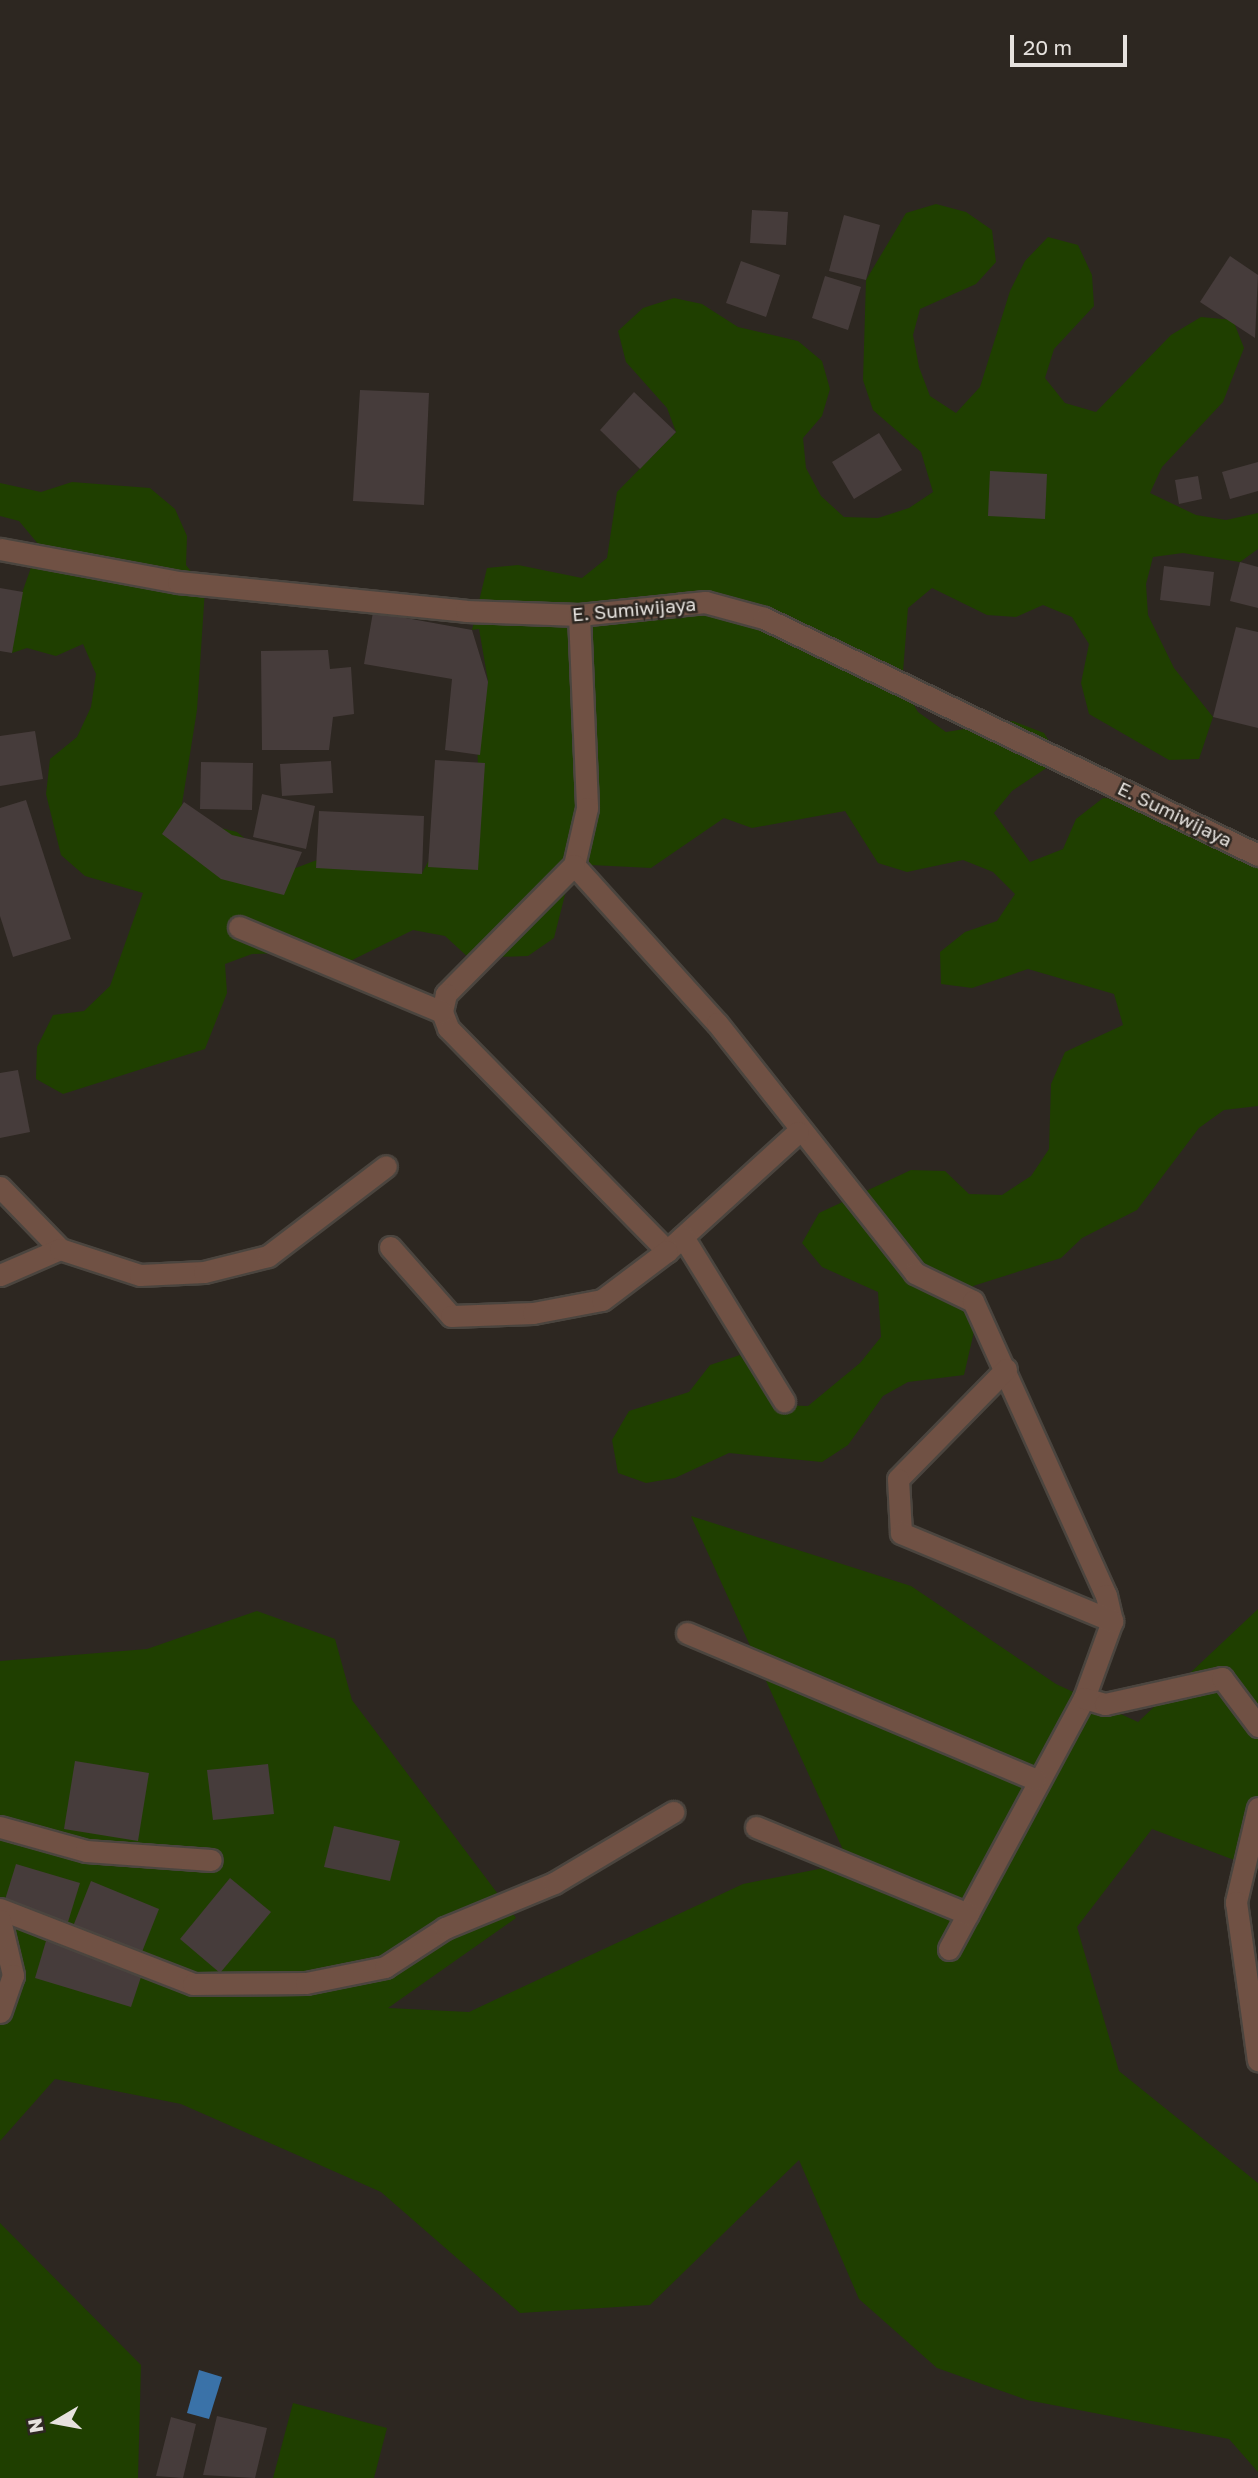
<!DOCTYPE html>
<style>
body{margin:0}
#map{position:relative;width:1258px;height:2478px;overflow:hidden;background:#2d2721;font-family:"Golos Text",sans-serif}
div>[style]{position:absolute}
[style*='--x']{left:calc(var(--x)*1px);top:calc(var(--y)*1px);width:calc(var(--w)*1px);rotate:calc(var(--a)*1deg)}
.green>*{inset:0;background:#1f3f00}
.water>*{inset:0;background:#3a72a8}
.building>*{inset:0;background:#463c3b}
.roads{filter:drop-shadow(2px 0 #4b453f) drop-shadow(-2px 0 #4b453f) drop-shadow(0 2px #4b453f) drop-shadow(0 -2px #4b453f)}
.street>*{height:21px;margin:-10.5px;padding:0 10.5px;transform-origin:10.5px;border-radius:10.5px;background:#705144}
span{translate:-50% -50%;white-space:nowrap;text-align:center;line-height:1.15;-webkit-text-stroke:5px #2d2721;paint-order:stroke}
.street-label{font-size:19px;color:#e6e2de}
.north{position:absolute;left:21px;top:2387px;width:70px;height:70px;-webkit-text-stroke:5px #2d2721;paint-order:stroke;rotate:260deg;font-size:19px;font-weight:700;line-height:28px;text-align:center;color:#e6e2de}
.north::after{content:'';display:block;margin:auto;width:24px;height:32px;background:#e6e2de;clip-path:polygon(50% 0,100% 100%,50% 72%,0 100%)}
.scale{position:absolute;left:1010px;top:35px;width:117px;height:32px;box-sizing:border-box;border:4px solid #e6e2de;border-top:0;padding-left:9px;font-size:21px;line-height:24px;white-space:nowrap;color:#e6e2de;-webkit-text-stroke:5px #2d2721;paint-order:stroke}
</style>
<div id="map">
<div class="green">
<div style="clip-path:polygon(936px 204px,966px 212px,992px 230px,996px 262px,976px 284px,920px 309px,913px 335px,919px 367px,930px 396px,956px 413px,980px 387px,1010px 291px,1025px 261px,1048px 237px,1078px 245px,1092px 275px,1094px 306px,1054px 349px,1045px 378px,1065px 403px,1096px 412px,1171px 335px,1201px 317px,1233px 320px,1244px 348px,1223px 402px,1162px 467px,1150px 493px,1196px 515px,1226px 520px,1258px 513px,1258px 549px,1240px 562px,1183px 553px,1153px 557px,1146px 584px,1148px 615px,1174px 668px,1213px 717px,1199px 759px,1169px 760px,1089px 714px,1081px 683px,1089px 644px,1072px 617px,1043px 605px,1016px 617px,987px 615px,932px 588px,908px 608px,902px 685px,918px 712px,946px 732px,1013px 721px,1044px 733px,1060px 759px,1012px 791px,994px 813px,1030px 862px,1063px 849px,1076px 819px,1103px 798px,1136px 801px,1258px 859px,1258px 1106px,1224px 1110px,1199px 1128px,1137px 1210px,1082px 1238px,1061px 1258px,973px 1286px,978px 1314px,964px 1375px,908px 1382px,883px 1396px,848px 1445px,822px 1462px,729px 1453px,675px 1478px,646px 1483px,618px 1473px,612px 1440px,629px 1411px,689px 1392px,710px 1365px,740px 1355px,776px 1405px,808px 1406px,860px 1363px,881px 1337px,878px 1292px,822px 1267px,802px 1243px,819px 1213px,911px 1170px,945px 1171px,969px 1194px,1002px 1195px,1031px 1176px,1049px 1149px,1051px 1084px,1065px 1052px,1123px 1025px,1114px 994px,1028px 969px,972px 988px,941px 984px,940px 952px,965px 932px,997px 921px,1015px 894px,993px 872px,963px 860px,907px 872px,878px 863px,845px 811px,752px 828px,724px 818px,651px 868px,591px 865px,568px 883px,554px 938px,528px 956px,469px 958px,445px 936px,413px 930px,338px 967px,282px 953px,252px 954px,225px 964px,227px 993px,205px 1049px,63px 1094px,36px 1079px,37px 1047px,53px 1015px,84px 1011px,110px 986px,143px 893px,85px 876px,61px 855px,46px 794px,50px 759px,77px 737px,91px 707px,96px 674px,83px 644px,56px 656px,27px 648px,12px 653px,17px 607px,39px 545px,19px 521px,0 516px,0 483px,41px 492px,72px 482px,150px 488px,175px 509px,187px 536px,186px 565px,205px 589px,197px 710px,182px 804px,204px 824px,237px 832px,285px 872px,333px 854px,422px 873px,478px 769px,477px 737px,488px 681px,479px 629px,472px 630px,487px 568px,518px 565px,582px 578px,607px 558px,617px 492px,676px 432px,667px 408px,626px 362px,618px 331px,643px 308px,674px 298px,702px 304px,738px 327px,798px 341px,822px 361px,830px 389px,822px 416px,803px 438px,806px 468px,821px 496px,844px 517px,878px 518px,909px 508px,933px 492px,921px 452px,873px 410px,863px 380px,866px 280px,906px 213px)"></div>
<div style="clip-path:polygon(691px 1516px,911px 1586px,1056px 1684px,1138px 1722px,1258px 1609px,1258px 1869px,1152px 1829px,1077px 1927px,1119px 2071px,1258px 2183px,1258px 2472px,1229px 2439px,1027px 2400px,937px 2368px,859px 2299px,799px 2160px,650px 2305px,520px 2313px,381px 2192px,181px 2104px,55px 2079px,0 2141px,0 1661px,147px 1649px,257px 1611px,335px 1639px,352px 1700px,516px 1918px,388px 2008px,469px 2012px,743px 1884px,849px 1863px)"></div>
<div style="clip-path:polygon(0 2223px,141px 2365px,138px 2478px,0 2478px)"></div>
<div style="clip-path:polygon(293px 2403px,387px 2428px,374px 2478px,273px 2478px)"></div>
</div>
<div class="water">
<div style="clip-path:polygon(199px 2370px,222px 2377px,209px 2419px,187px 2413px)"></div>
</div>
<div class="building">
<div style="clip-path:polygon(752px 210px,788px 212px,786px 245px,750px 243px)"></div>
<div style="clip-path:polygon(844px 215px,880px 225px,866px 280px,829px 271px)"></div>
<div style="clip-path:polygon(1230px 256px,1258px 275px,1255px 338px,1200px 302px)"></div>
<div style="clip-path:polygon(741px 261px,780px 275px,766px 317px,726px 303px)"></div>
<div style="clip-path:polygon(825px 276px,861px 287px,848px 330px,812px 318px)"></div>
<div style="clip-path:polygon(360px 390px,429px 393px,424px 505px,353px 501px)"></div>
<div style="clip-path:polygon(634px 392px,676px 432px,640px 469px,600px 430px)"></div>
<div style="clip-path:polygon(879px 433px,902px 470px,854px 499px,832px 462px)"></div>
<div style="clip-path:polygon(1258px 462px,1258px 491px,1230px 499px,1222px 472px)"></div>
<div style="clip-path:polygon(990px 471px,1047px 474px,1045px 519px,988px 516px)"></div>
<div style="clip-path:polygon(1198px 476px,1202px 499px,1179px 504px,1175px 480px)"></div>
<div style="clip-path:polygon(1240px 562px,1258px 567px,1258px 608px,1230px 601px)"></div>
<div style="clip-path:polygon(1164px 566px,1214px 572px,1210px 606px,1160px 600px)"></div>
<div style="clip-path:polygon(0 588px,23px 592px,12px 653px,0 651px)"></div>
<div style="clip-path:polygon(373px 612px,472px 630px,488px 682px,480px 755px,445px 750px,452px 679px,364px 664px)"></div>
<div style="clip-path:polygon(1236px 627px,1258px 632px,1258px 728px,1213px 717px)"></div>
<div style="clip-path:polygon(328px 650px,330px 669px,351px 667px,354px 714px,333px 717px,329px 750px,262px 750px,261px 651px)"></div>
<div style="clip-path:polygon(35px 731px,43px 779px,0 786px,0 736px)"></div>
<div style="clip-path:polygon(435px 760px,485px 763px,478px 870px,428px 867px)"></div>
<div style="clip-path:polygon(331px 761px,333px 793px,282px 796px,280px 764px)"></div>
<div style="clip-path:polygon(201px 762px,253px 763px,252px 810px,200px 809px)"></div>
<div style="clip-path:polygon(262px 794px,315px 806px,306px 849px,253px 837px)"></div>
<div style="clip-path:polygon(26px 800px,71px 939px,13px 957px,0 916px,0 808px)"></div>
<div style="clip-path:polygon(184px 802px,232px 835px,302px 852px,284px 895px,221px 879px,162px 834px)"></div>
<div style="clip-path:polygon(319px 811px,424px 816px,422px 874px,316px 868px)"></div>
<div style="clip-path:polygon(18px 1070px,30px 1132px,0 1138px,0 1073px)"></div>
<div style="clip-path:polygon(75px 1761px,149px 1773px,138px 1841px,64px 1829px)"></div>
<div style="clip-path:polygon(268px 1764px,274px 1814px,213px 1820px,207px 1770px)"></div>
<div style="clip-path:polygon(334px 1826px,400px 1841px,390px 1881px,324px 1867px)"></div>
<div style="clip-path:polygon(16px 1864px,80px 1883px,68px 1922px,4px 1903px)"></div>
<div style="clip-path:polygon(230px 1878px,271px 1912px,220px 1973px,180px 1939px)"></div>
<div style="clip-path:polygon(91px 1881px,159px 1909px,138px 1962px,70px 1934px)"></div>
<div style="clip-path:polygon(46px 1941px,143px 1971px,131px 2007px,35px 1978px)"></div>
<div style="clip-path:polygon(217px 2416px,267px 2428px,255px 2478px,203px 2475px)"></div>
<div style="clip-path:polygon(171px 2417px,196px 2424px,183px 2478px,156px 2476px)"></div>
</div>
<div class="roads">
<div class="street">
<div style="--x:0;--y:549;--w:181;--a:10.5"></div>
<div style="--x:178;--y:582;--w:289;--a:5.7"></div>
<div style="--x:466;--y:611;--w:113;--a:2"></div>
<div style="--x:579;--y:615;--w:127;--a:-5.9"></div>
<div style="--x:705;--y:602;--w:61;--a:15.2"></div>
<div style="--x:764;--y:618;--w:548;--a:25.63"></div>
<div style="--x:579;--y:615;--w:193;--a:87.6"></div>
<div style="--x:587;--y:808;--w:58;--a:102.8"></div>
<div style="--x:574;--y:865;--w:213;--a:47.9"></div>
<div style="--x:717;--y:1023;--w:319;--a:51.6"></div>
<div style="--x:915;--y:1273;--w:64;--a:25.8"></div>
<div style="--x:973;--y:1301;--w:323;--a:65.7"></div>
<div style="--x:1106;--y:1595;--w:27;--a:77"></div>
<div style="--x:1112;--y:1621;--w:82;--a:110"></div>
<div style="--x:1084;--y:1698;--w:285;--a:118.3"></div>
<div style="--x:574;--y:865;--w:182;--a:134.8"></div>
<div style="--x:446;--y:994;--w:18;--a:103"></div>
<div style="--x:442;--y:1012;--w:17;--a:69"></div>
<div style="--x:448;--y:1028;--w:313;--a:45.5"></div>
<div style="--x:667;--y:1251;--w:177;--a:-42.3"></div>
<div style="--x:239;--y:927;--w:220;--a:22.7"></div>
<div style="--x:0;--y:1187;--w:86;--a:45.9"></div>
<div style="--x:683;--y:1237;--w:193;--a:58.4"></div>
<div style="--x:390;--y:1247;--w:92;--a:48.5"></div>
<div style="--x:451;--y:1316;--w:82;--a:-2.1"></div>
<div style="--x:533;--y:1313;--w:70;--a:-10.7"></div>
<div style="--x:602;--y:1300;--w:81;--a:-37"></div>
<div style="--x:0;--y:1275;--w:65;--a:-23.4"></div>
<div style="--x:60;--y:1249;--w:84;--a:18"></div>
<div style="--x:140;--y:1275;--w:64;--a:-2.7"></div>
<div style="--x:204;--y:1272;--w:66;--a:-14"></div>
<div style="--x:268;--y:1256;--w:148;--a:-37.3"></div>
<div style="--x:1006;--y:1369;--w:154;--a:134.5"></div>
<div style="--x:898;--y:1479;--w:54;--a:86.8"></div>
<div style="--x:901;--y:1533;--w:229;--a:22.6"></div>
<div style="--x:687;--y:1633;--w:377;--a:22.8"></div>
<div style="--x:1084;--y:1698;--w:22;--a:16"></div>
<div style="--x:1105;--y:1704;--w:120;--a:-12.5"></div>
<div style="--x:1222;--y:1678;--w:60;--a:53.1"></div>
<div style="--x:1258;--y:1808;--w:97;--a:103.2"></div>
<div style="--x:1236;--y:1902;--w:160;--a:82.1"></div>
<div style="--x:0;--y:1827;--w:89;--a:15.6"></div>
<div style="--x:86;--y:1851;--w:125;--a:4.1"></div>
<div style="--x:756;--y:1827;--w:229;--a:22.3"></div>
<div style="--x:0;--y:1909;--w:207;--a:21.2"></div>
<div style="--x:193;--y:1984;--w:113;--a:-0.5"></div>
<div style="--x:306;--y:1983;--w:81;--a:-11.4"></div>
<div style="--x:385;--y:1967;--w:72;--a:-33"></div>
<div style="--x:445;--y:1928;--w:118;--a:-22.4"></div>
<div style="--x:554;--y:1883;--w:139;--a:-30.8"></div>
<div style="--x:0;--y:1920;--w:57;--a:76.7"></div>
<div style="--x:13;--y:1975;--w:39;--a:109"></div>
</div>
</div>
<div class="street-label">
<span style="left:634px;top:609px;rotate:-5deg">E. Sumiwijaya</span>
<span style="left:1175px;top:814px;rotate:26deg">E. Sumiwijaya</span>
</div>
<div class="north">N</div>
<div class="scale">20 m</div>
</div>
